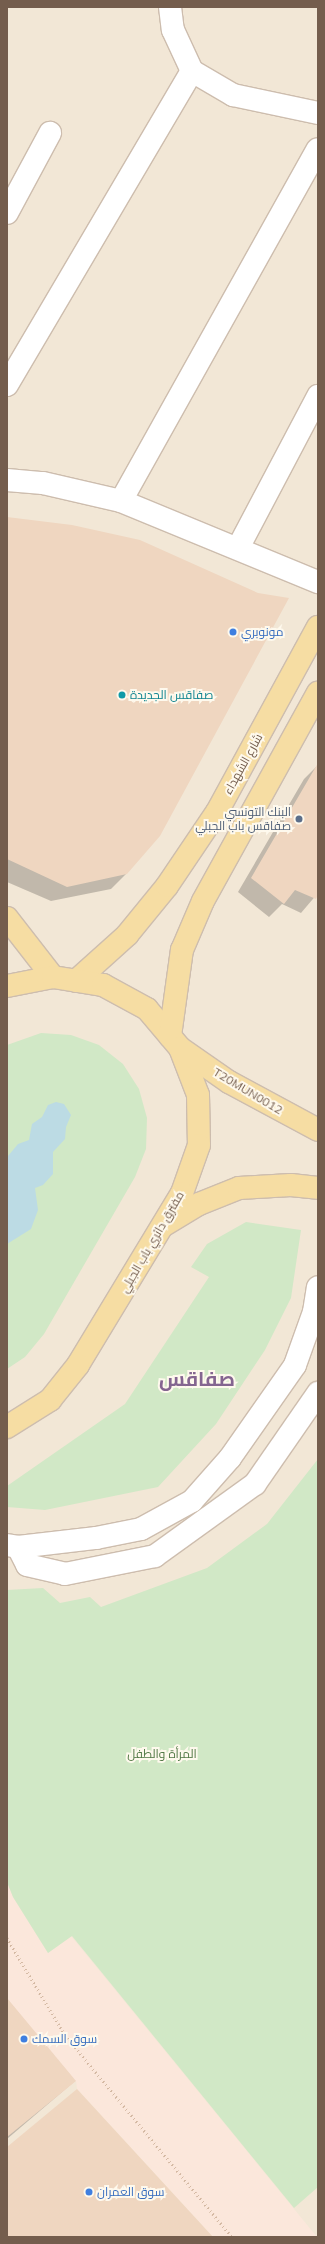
<!DOCTYPE html>
<meta charset="utf-8">
<style>
body{margin:0}
#map{position:relative;width:325px;height:2244px;overflow:hidden;background:#fbf5e7;font-family:Mulish,Cairo,sans-serif}
div>[style]{position:absolute}
[style*='--x']{left:calc(var(--x)*1px);top:calc(var(--y)*1px);width:calc(var(--w)*1px);rotate:calc(var(--a)*1deg)}
.residential>*{inset:0;background:#f2e7d6}
.commercial>*{inset:0;background:#fbe7db}
.green>*{inset:0;background:#d1e8c6}
.water>*{inset:0;background:#bcdbe4}
.shadow>*{inset:0;background:#0003}
.building>*{inset:0;background:#efd6c0}
.path>*{height:2.5px;margin-top:-1.25px;transform-origin:0;background:repeating-linear-gradient(90deg,#d4b9a3 0 1px,transparent 0 4px)}
.roads{filter:drop-shadow(1px 0 #cdbdae) drop-shadow(-1px 0 #cdbdae) drop-shadow(0 1px #cdbdae) drop-shadow(0 -1px #cdbdae)}
.minor>*{height:22px;margin:-11px;padding:0 11px;transform-origin:11px;border-radius:11px;background:#fff}
.major>*{height:22px;margin:-11px;padding:0 11px;transform-origin:11px;border-radius:11px;background:#f6dda3}
.dots>*{width:11px;height:11px;translate:-50% -50%;box-sizing:border-box;border:2px solid #fef9ed;border-radius:50%}
span{translate:-50% -50%;white-space:nowrap;text-align:center;line-height:1.15;-webkit-text-stroke:4px #fef9ed;paint-order:stroke}
.shop-label{font-size:12px;color:#366cbe}
.left{translate:0 -50%;text-align:left}
.culture-label{font-size:12px;color:#0d838f}
.street-label{font-size:12px;color:#745d4d}
.service-label{font-size:12px;color:#4e5e75}
.right{translate:-100% -50%;text-align:right}
.park-label{font-size:12px;color:#517845}
.town-label{font-size:20px;color:#846590;font-weight:700}
.frame{position:absolute;inset:0;border:8px solid #745d4d;pointer-events:none}
</style>
<div id="map">
<div class="residential">
<div style="clip-path:polygon(7px 7px,318px 7px,318px 2237px,7px 2237px)"></div>
</div>
<div class="commercial">
<div style="clip-path:polygon(7px 1882px,13px 1897px,48px 1953px,71px 1936px,317px 2237px,213px 2237px,77px 2089px,76px 2081px,7px 2137px)"></div>
</div>
<div class="green">
<div style="clip-path:polygon(41px 1033px,71px 1035px,99px 1045px,123px 1064px,139px 1089px,147px 1118px,146px 1149px,135px 1177px,44px 1334px,25px 1357px,7px 1369px,7px 1045px)"></div>
<div style="clip-path:polygon(246px 1222px,301px 1230px,291px 1298px,265px 1350px,216px 1424px,158px 1487px,45px 1510px,7px 1507px,7px 1486px,125px 1404px,209px 1277px,191px 1267px,207px 1244px)"></div>
<div style="clip-path:polygon(318px 1459px,318px 2187px,294px 2208px,72px 1936px,48px 1953px,13px 1897px,7px 1882px,7px 1590px,43px 1588px,60px 1603px,90px 1597px,101px 1607px,207px 1568px,267px 1524px)"></div>
</div>
<div class="water">
<div style="clip-path:polygon(56px 1102px,64px 1104px,71px 1115px,66px 1127px,65px 1139px,53px 1152px,53px 1174px,43px 1185px,35px 1188px,38px 1210px,31px 1229px,7px 1244px,8px 1156px,18px 1144px,29px 1140px,32px 1124px,42px 1117px,48px 1105px)"></div>
</div>
<div class="shadow">
<div style="clip-path:polygon(7px 518px,126px 874px,111px 889px,51px 901px,7px 882px)"></div>
<div style="clip-path:polygon(318px 765px,318px 893px,301px 913px,282px 904px,269px 917px,238px 892px,304px 779px)"></div>
<div style="clip-path:polygon(7px 1999px,75px 2081px,7px 2139px)"></div>
</div>
<div class="building">
<div style="clip-path:polygon(7px 517px,72px 525px,140px 540px,258px 593px,289px 598px,160px 836px,127px 874px,67px 887px,7px 859px)"></div>
<div style="clip-path:polygon(318px 763px,318px 895px,316px 899px,295px 890px,284px 904px,251px 878px)"></div>
<div style="clip-path:polygon(7px 1998px,76px 2081px,7px 2137px)"></div>
<div style="clip-path:polygon(77px 2089px,213px 2237px,7px 2237px,7px 2147px)"></div>
</div>
<div class="path">
<div style="--x:7;--y:1938;--w:113;--a:59.1"></div>
<div style="--x:65;--y:2035;--w:262;--a:50.4"></div>
</div>
<div class="roads">
<div class="minor">
<div style="--x:170;--y:7;--w:23;--a:83"></div>
<div style="--x:173;--y:30;--w:45;--a:65.1"></div>
<div style="--x:192;--y:71;--w:48;--a:30.3"></div>
<div style="--x:233;--y:95;--w:87;--a:12"></div>
<div style="--x:7;--y:213;--w:91;--a:-61.7"></div>
<div style="--x:7;--y:385;--w:364;--a:-59.5"></div>
<div style="--x:7;--y:480;--w:36;--a:5"></div>
<div style="--x:43;--y:483;--w:80;--a:13"></div>
<div style="--x:121;--y:501;--w:213;--a:22.4"></div>
<div style="--x:121;--y:501;--w:403;--a:-60.8"></div>
<div style="--x:238;--y:548;--w:172;--a:-62.2"></div>
<div style="--x:7;--y:1545;--w:11;--a:10"></div>
<div style="--x:18;--y:1547;--w:79;--a:-6.6"></div>
<div style="--x:96;--y:1538;--w:46;--a:-11.3"></div>
<div style="--x:141;--y:1529;--w:58;--a:-28.8"></div>
<div style="--x:192;--y:1501;--w:57;--a:-48.5"></div>
<div style="--x:230;--y:1458;--w:113;--a:-55"></div>
<div style="--x:295;--y:1365;--w:56;--a:-70.3"></div>
<div style="--x:314;--y:1312;--w:25;--a:-81"></div>
<div style="--x:18;--y:1547;--w:20;--a:63"></div>
<div style="--x:27;--y:1565;--w:39;--a:13"></div>
<div style="--x:65;--y:1574;--w:92;--a:-11.3"></div>
<div style="--x:155;--y:1556;--w:123;--a:-35.8"></div>
<div style="--x:255;--y:1484;--w:111;--a:-55.3"></div>
</div>
<div class="major">
<div style="--x:7;--y:918;--w:75;--a:52.1"></div>
<div style="--x:76;--y:981;--w:69;--a:-42"></div>
<div style="--x:127;--y:935;--w:63;--a:-50.8"></div>
<div style="--x:167;--y:886;--w:89;--a:-56"></div>
<div style="--x:217;--y:812;--w:211;--a:-61.4"></div>
<div style="--x:7;--y:986;--w:47;--a:-11.1"></div>
<div style="--x:53;--y:977;--w:51;--a:9.1"></div>
<div style="--x:103;--y:985;--w:50;--a:28.6"></div>
<div style="--x:147;--y:1009;--w:51;--a:49.8"></div>
<div style="--x:180;--y:1048;--w:50;--a:69"></div>
<div style="--x:198;--y:1095;--w:50;--a:88.9"></div>
<div style="--x:199;--y:1145;--w:51;--a:109.5"></div>
<div style="--x:182;--y:1193;--w:201;--a:121.2"></div>
<div style="--x:78;--y:1365;--w:45;--a:128.7"></div>
<div style="--x:50;--y:1400;--w:51;--a:147.9"></div>
<div style="--x:170;--y:1036;--w:87;--a:-82.1"></div>
<div style="--x:182;--y:950;--w:53;--a:-66.8"></div>
<div style="--x:203;--y:901;--w:238;--a:-61.1"></div>
<div style="--x:180;--y:1048;--w:60;--a:34.8"></div>
<div style="--x:229;--y:1082;--w:101;--a:28.3"></div>
<div style="--x:164;--y:1225;--w:41;--a:-31"></div>
<div style="--x:199;--y:1204;--w:43;--a:-21.8"></div>
<div style="--x:239;--y:1188;--w:52;--a:-3.3"></div>
<div style="--x:291;--y:1185;--w:27;--a:6"></div>
</div>
</div>
<div class="dots">
<div style="left:233px;top:632px;background:#3f7fe0"></div>
<div style="left:122px;top:695px;background:#0f9aa8"></div>
<div style="left:299px;top:819px;background:#5c6f8a"></div>
<div style="left:24px;top:2039px;background:#3f7fe0"></div>
<div style="left:89px;top:2192px;background:#3f7fe0"></div>
</div>
<div class="shop-label">
<span class="left" style="left:241px;top:632px">مونوبري</span>
<span class="left" style="left:32px;top:2039px">سوق السمك</span>
<span class="left" style="left:97px;top:2192px">سوق العمران</span>
</div>
<div class="culture-label">
<span class="left" style="left:130px;top:695px">صفاقس الجديدة</span>
</div>
<div class="street-label">
<span style="left:243px;top:764px;rotate:-61deg">شارع الشهداء</span>
<span style="left:248px;top:1091px;rotate:31deg">T20MUN0012</span>
<span style="left:152px;top:1242px;rotate:-60deg">مفترق دائري باب الجبلي</span>
</div>
<div class="service-label">
<span class="right" style="left:291px;top:819px">البنك التونسي<br>صفاقس باب الجبلي</span>
</div>
<div class="park-label">
<span style="left:162px;top:1754px">المرأة والطفل</span>
</div>
<div class="town-label">
<span style="left:197px;top:1378px">صفاقس</span>
</div>
<div class="frame"></div>
</div>
